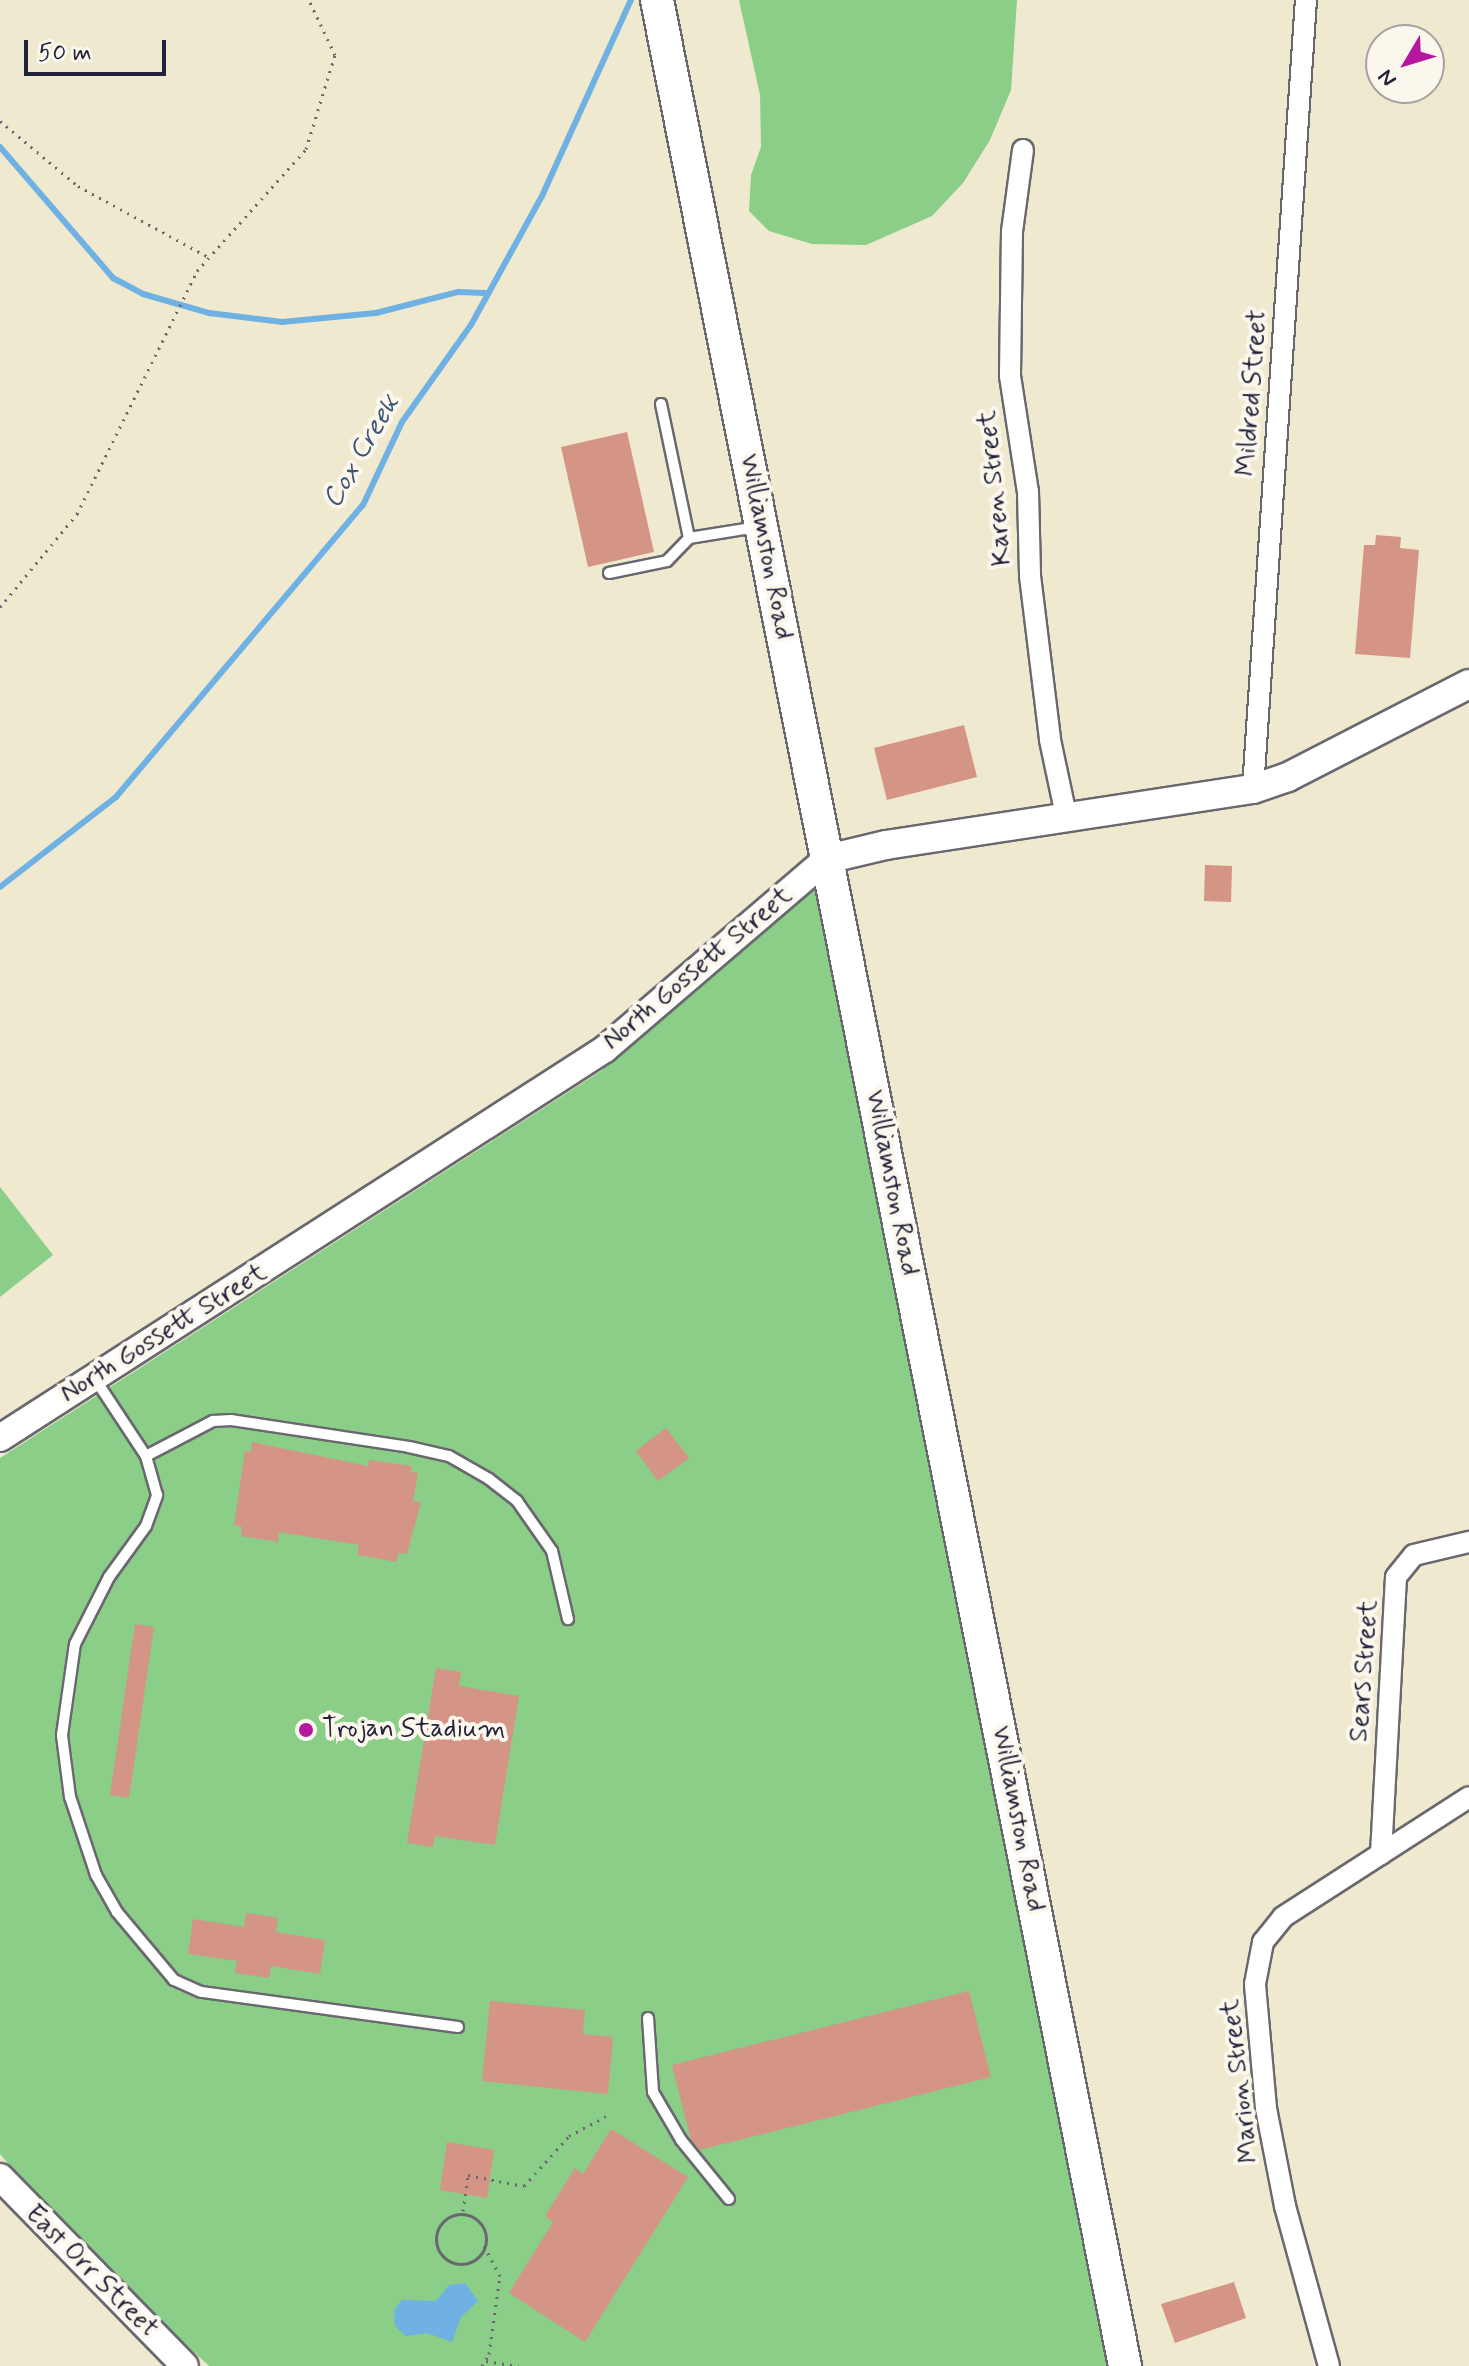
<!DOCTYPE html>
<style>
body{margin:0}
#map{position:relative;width:1469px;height:2366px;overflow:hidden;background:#efe9cf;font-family:Mynerve,sans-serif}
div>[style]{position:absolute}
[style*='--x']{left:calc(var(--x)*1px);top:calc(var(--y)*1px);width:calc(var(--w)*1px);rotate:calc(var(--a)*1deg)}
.green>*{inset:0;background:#8bce87}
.water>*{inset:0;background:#70b1e4}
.stream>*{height:6px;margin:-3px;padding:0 3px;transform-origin:3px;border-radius:3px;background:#70b1e4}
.building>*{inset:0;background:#d49486}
.path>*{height:3px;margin-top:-1.5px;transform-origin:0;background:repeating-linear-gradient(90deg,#6a686f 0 2px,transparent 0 8px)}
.path>.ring{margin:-1.5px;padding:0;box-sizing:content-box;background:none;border:3px solid #6a686f;border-radius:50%}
.roads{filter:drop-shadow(2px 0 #6a686f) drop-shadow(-2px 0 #6a686f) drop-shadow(0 2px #6a686f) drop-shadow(0 -2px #6a686f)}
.service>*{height:10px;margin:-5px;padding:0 5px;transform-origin:5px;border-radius:5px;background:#fff}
.minor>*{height:20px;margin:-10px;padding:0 10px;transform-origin:10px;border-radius:10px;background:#fff}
.tertiary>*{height:26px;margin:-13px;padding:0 13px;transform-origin:13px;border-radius:13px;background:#fff}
.secondary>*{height:28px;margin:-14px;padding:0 14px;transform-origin:14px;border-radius:14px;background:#fff}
.primary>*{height:32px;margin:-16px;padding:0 16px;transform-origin:16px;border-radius:16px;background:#fff}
.dots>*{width:22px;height:22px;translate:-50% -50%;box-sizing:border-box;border:4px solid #fbf7ec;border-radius:50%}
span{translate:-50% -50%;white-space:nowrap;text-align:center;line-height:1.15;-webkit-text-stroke:8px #fbf7ec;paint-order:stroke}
.street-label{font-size:26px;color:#22223b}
.poi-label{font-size:26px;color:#22223b}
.left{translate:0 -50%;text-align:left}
.water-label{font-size:28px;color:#3d5476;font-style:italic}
.north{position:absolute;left:1365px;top:24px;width:80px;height:80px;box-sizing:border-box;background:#fbf7ec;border:2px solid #a4a2a5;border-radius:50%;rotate:232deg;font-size:22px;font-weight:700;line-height:32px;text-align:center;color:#22223b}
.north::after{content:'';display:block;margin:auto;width:28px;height:36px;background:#b5179e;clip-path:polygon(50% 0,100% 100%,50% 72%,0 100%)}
.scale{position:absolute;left:24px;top:40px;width:142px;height:36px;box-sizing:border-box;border:4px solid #22223b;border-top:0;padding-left:10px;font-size:24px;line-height:28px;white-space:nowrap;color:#22223b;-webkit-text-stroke:6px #fbf7ec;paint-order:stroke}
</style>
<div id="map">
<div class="green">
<div style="clip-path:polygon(1017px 0,1011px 90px,990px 140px,963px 183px,932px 216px,866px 245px,812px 244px,769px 231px,749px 211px,751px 175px,761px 147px,760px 95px,739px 0)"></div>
<div style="clip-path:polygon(827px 859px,1125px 2366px,209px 2366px,70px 2236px,0 2154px,0 1458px,601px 1071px)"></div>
<div style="clip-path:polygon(0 1187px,53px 1255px,0 1297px)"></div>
</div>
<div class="water">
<div style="clip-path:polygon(465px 2283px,478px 2301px,461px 2317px,452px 2342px,427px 2333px,406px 2336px,395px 2326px,394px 2310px,402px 2300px,436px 2301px,449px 2285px)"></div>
</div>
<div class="stream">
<div style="--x:0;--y:147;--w:173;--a:49.2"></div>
<div style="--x:113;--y:278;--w:34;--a:28"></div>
<div style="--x:143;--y:294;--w:69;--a:16.1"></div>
<div style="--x:209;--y:313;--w:74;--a:7"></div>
<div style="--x:282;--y:322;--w:94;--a:-5.5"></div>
<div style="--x:376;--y:313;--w:85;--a:-14.4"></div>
<div style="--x:458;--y:292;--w:27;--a:2"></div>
<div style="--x:0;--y:887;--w:147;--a:-37.8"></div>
<div style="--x:116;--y:797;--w:382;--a:-49.8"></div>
<div style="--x:363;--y:505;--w:92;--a:-64.8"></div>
<div style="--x:402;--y:422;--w:119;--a:-54.6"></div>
<div style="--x:471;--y:325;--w:147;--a:-61.2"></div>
<div style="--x:542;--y:196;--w:215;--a:-65.6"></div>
</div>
<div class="building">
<div style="clip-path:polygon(627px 432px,654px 552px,588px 567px,561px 447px)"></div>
<div style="clip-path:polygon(1376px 535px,1401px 537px,1400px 548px,1419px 550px,1410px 658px,1355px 654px,1364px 545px,1375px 545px)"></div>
<div style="clip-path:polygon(964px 725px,977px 777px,887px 800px,874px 748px)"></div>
<div style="clip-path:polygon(1205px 865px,1232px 866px,1231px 902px,1204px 901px)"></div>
<div style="clip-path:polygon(666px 1428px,689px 1458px,658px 1481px,636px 1451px)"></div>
<div style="clip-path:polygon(252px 1442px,368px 1466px,369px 1460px,412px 1466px,411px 1472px,418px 1473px,413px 1501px,421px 1502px,407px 1554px,398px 1553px,397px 1562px,357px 1555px,359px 1545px,279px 1532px,278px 1542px,241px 1536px,242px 1527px,234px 1525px,245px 1451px,251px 1452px)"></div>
<div style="clip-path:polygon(135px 1624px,154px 1627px,129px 1798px,110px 1795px)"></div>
<div style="clip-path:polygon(436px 1668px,461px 1672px,459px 1686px,519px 1696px,495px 1845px,435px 1836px,433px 1847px,407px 1843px)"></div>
<div style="clip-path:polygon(246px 1913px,278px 1918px,276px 1932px,325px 1940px,320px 1974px,271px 1966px,269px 1978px,235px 1973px,237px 1961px,188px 1954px,193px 1919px,244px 1927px)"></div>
<div style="clip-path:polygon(969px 1991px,991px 2077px,699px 2150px,691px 2140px,672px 2065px)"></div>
<div style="clip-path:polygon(490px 2001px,585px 2010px,583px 2034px,613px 2037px,608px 2094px,482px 2081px)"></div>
<div style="clip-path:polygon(611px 2129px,688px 2177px,585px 2342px,509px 2293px,553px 2222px,545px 2216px,575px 2168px,583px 2174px)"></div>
<div style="clip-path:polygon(447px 2142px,494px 2150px,487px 2198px,440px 2190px)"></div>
<div style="clip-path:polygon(1234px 2282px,1246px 2318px,1175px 2343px,1161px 2304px)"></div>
</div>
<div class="path">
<div style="--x:0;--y:121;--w:102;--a:39.8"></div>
<div style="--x:78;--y:186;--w:150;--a:28.6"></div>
<div style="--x:0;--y:607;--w:121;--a:-50.4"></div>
<div style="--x:77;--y:514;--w:271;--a:-63.7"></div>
<div style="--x:197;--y:271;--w:164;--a:-48.2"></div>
<div style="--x:306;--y:149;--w:98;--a:-72.9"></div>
<div style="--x:335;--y:55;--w:61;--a:-115.3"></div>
<div style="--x:463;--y:2211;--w:36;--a:-82"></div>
<div style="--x:468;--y:2175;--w:57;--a:11.1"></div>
<div style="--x:524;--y:2186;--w:67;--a:-48"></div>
<div style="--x:569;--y:2136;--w:44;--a:-28.3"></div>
<div class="ring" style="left:436px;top:2214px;width:47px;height:47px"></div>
<div style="--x:486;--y:2361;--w:33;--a:9"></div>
<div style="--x:482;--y:2366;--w:14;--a:-60"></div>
<div style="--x:489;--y:2354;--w:79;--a:-82"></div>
<div style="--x:500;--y:2276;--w:34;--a:-118"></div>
</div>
<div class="roads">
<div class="service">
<div style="--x:661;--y:404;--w:137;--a:78.2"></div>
<div style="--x:689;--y:538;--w:70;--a:-9.1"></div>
<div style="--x:609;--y:573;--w:59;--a:-11.7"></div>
<div style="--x:667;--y:561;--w:32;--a:-46"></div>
<div style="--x:95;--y:1379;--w:92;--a:56.5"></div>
<div style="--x:648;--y:2018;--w:74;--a:86.1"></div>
<div style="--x:653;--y:2092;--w:56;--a:59.7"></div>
<div style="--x:681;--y:2140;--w:76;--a:50.9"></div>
<div style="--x:458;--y:2027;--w:259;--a:-172.2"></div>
<div style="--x:201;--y:1992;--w:30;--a:-156"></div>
<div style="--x:174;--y:1980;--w:89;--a:-130"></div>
<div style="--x:117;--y:1912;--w:43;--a:-119.6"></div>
<div style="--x:96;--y:1875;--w:82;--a:-108.4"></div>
<div style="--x:70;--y:1797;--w:63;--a:-97.4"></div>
<div style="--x:62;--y:1735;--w:92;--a:-81.9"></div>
<div style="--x:75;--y:1644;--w:75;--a:-63.1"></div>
<div style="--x:109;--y:1577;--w:63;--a:-54"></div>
<div style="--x:146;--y:1526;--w:33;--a:-70"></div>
<div style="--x:157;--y:1495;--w:41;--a:-105.8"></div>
<div style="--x:146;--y:1456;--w:76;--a:-27.6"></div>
<div style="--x:213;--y:1421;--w:18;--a:-3"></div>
<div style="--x:231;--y:1420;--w:180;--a:8.6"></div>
<div style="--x:409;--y:1447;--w:41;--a:12.7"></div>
<div style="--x:449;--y:1456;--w:46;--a:29.9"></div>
<div style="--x:489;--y:1479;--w:36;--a:38"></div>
<div style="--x:517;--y:1501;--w:61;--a:55"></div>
<div style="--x:552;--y:1551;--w:70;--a:76.8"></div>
</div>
<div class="minor">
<div style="--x:1023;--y:150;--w:82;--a:97.7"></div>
<div style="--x:1012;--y:231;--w:145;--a:90.8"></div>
<div style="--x:1010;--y:376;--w:117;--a:81.2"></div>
<div style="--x:1028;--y:492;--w:84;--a:88.6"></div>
<div style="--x:1030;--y:576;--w:165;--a:83"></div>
<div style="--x:1050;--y:740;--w:82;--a:78"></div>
<div style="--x:1253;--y:789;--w:791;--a:-86.16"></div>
<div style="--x:1381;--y:1854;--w:277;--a:-86.9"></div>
<div style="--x:1396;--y:1577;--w:28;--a:-51"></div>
<div style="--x:1414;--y:1555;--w:57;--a:-13.3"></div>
<div style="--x:1329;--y:2366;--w:166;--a:-105.4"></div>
<div style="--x:1285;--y:2206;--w:100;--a:-101"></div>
<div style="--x:1266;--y:2108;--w:124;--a:-95.1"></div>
<div style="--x:1255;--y:1984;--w:43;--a:-79.2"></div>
<div style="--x:1263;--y:1942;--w:32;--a:-51"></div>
<div style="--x:1283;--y:1917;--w:221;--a:-32.8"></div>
</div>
<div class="tertiary">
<div style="--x:0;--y:1438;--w:719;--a:-32.74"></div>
<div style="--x:605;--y:1049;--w:292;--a:-40.6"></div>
<div style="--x:0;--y:2177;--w:264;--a:45.6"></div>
</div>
<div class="secondary">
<div style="--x:827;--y:859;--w:61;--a:-13.3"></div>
<div style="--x:886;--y:845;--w:371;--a:-8.7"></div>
<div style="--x:1253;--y:789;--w:37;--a:-19"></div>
<div style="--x:1288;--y:777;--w:203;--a:-27.2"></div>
</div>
<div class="primary">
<div style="--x:657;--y:0;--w:2412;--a:78.81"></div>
</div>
</div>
<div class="dots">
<div style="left:306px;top:1730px;background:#b5179e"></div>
</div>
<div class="street-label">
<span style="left:1253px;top:393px;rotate:-86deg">Mildred Street</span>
<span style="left:996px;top:488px;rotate:-96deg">Karen Street</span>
<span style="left:765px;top:547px;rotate:79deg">Williamston Road</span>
<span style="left:698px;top:969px;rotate:-40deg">North Gossett Street</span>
<span style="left:891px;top:1183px;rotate:79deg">Williamston Road</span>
<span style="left:164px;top:1334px;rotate:-32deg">North Gossett Street</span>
<span style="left:1365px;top:1671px;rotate:-86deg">Sears Street</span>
<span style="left:1017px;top:1819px;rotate:79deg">Williamston Road</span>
<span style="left:1241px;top:2081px;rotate:-97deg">Marion Street</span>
<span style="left:91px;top:2272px;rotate:45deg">East Orr Street</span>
</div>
<div class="poi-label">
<span class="left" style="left:322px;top:1730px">Trojan Stadium</span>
</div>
<div class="water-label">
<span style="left:362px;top:452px;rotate:-60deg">Cox Creek</span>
</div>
<div class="north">N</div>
<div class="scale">50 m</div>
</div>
